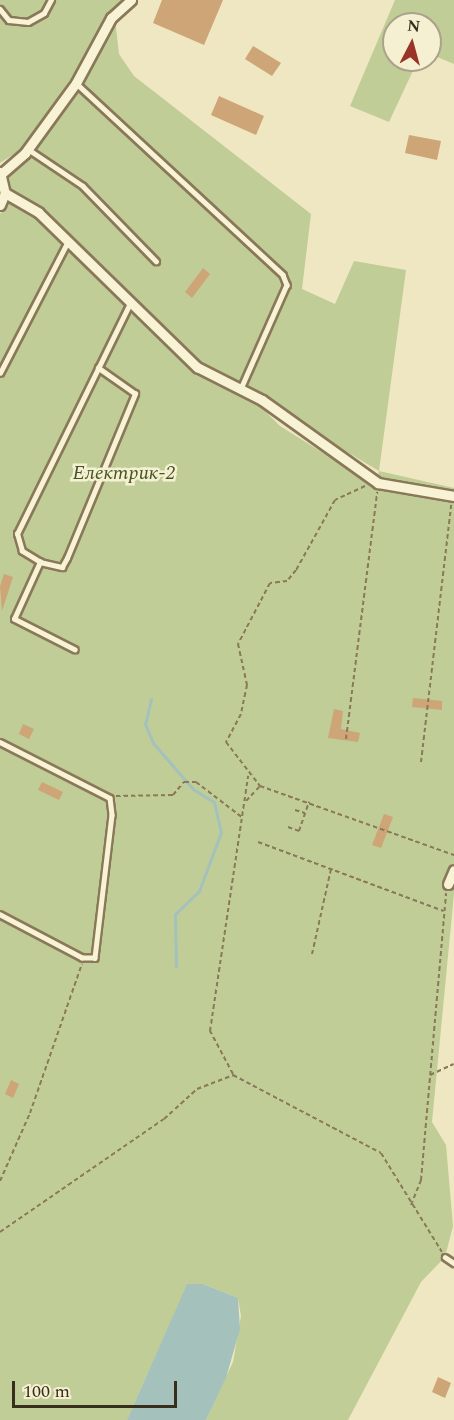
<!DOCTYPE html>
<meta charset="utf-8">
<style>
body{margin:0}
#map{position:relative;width:454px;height:1420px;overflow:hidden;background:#efe7c2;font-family:Spectral,serif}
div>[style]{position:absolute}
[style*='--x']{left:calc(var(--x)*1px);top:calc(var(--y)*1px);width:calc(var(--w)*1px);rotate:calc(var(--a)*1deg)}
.green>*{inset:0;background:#c0cd96}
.water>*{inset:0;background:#a4c1bc}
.stream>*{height:3px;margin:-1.5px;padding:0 1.5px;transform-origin:1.5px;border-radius:1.5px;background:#a4c1bc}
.building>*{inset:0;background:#cda577}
.path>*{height:2px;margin-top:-1px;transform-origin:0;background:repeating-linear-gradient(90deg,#897859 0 4.5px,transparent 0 7.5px)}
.roads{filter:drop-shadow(2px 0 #897859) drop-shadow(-2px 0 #897859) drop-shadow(0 2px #897859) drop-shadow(0 -2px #897859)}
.service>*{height:4.5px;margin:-2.25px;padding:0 2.25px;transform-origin:2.25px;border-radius:2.25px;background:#f9f3d5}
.minor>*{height:9px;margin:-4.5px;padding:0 4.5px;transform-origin:4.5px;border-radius:4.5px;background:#f9f3d5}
span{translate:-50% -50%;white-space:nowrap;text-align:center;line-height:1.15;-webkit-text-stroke:5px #f6f0d2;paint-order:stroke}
.park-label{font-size:20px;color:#435524;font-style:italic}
.north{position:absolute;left:382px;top:12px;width:60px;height:60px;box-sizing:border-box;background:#f6f0d2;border:2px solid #aaa28a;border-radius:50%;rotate:6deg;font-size:16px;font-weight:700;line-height:24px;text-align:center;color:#382e1d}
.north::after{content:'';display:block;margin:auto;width:21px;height:27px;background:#993528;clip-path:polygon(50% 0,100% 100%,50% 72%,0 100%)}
.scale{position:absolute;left:12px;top:1381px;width:165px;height:27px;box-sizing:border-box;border:3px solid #382e1d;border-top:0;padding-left:8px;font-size:18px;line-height:21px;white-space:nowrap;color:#382e1d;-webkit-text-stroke:4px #f6f0d2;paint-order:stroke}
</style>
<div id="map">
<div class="green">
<div style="clip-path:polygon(0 0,125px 0,23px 148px,0 163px)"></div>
<div style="clip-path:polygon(395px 0,454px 0,454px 64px,430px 54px,430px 24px,394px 24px,394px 60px,418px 60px,389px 122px,350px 106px)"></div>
<div style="clip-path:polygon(115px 19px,119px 54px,134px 76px,311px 214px,302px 289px,335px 304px,354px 261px,406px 270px,379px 471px,454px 488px,454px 894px,432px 1122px,446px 1145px,453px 1226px,445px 1257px,421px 1282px,348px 1420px,206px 1420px,233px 1362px,241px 1316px,238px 1298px,203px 1284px,187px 1285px,127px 1420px,0 1420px,0 214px,8px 202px,35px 216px,195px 371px,259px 405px,280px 426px,376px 486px,379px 471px,283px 414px,265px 395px,228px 382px,201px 365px,42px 210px,9px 190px,7px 174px,85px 79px)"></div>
</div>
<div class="water">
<div style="clip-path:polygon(187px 1284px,203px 1284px,238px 1298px,240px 1329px,226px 1378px,206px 1420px,127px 1420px)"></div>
</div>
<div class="stream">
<div style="--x:151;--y:699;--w:26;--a:103"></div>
<div style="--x:145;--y:724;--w:21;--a:67"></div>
<div style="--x:153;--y:743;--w:61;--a:49"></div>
<div style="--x:193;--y:789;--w:25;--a:32"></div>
<div style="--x:214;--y:802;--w:31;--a:77"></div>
<div style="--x:221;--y:832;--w:63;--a:110.4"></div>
<div style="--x:199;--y:891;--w:33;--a:136"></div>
<div style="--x:175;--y:914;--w:52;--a:88.9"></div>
</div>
<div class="building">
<div style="clip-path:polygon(162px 0,223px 0,204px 45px,153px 23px)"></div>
<div style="clip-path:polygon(253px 46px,281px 63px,272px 76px,245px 59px)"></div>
<div style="clip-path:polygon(219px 96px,264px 116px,256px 135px,211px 115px)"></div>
<div style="clip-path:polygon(409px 135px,441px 141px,437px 160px,405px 153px)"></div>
<div style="clip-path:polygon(203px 268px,210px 274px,192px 298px,185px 292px)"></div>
<div style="clip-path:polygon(4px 574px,13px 577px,2px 611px,0 586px)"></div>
<div style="clip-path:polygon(413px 698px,442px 701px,442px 710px,412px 707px)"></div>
<div style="clip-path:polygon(334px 709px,343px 711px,341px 729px,360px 733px,358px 742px,328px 738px)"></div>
<div style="clip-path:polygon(23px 724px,34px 729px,29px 739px,19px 734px)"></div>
<div style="clip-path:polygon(42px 782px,63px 792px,59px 800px,38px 790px)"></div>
<div style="clip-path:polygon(384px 814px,393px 817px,381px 848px,372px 845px)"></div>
<div style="clip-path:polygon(11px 1080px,19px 1084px,13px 1098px,5px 1094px)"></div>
<div style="clip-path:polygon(438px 1377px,451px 1383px,445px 1398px,432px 1392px)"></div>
</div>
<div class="path">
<div style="--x:365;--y:486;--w:33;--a:155"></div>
<div style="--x:335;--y:500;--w:80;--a:119.1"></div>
<div style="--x:296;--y:570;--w:14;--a:129"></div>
<div style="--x:287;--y:581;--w:17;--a:173"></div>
<div style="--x:270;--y:583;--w:69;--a:117.7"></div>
<div style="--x:238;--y:644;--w:42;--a:77.6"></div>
<div style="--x:247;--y:685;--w:30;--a:102"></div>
<div style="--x:241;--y:714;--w:32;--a:118"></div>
<div style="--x:226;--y:742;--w:56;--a:52.3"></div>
<div style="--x:260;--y:786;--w:206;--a:19.6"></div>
<div style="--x:346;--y:739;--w:249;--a:-82.8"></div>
<div style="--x:421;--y:762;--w:259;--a:-83.3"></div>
<div style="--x:116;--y:796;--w:57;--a:-1"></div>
<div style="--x:173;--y:795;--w:17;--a:-50"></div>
<div style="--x:184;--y:782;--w:12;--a:0"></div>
<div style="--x:196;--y:782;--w:59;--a:37.5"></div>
<div style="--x:246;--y:801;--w:21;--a:-47"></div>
<div style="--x:295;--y:810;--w:10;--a:17"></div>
<div style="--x:288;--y:827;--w:12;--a:20"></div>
<div style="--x:299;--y:831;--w:31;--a:-71"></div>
<div style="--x:258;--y:842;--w:198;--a:20.4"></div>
<div style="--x:312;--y:954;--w:87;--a:-77.4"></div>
<div style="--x:233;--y:1074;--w:49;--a:-118.1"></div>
<div style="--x:210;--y:1031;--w:258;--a:-81.5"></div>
<div style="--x:430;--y:1075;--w:26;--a:-25"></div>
<div style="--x:0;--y:1181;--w:74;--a:-66.2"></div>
<div style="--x:30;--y:1113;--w:158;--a:-70.8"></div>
<div style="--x:411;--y:1205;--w:27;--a:-68"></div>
<div style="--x:421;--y:1180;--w:288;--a:-85"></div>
<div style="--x:0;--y:1232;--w:199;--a:-34.6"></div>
<div style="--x:164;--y:1119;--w:45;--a:-42.3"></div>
<div style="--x:197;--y:1089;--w:39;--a:-21"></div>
<div style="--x:233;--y:1075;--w:167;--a:27.8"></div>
<div style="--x:381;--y:1153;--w:116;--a:58.4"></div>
</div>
<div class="roads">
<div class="service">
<div style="--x:0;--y:9;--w:14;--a:51"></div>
<div style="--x:9;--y:20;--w:19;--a:6"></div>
<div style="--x:28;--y:22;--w:18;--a:-29"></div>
<div style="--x:44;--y:13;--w:15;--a:-62"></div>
<div style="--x:76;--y:83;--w:282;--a:42.8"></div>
<div style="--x:283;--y:275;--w:11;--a:68"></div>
<div style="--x:287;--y:285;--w:114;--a:113.9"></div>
<div style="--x:28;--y:149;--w:66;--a:33.9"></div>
<div style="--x:83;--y:186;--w:105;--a:45.8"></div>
<div style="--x:0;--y:373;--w:148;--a:-62.7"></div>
<div style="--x:40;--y:562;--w:21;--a:-149"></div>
<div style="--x:22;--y:551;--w:18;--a:-106"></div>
<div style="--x:17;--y:534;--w:257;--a:-63.9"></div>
<div style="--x:75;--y:650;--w:68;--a:-153.1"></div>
<div style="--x:14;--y:619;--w:63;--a:-65.5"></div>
<div style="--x:40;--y:562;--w:23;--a:13"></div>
<div style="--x:62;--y:567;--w:10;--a:-61"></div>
<div style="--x:67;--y:558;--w:178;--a:-67.5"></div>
<div style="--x:135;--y:394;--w:45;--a:-144.9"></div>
<div style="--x:0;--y:742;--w:123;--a:27"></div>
<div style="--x:110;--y:798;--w:17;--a:83"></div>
<div style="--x:112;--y:815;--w:144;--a:96.8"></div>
<div style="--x:95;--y:958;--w:13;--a:180"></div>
<div style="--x:82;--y:958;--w:93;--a:-152.3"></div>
<div style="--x:445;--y:1257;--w:11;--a:34"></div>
</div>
<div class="minor">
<div style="--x:0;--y:172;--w:22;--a:77"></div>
<div style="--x:5;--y:193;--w:13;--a:113"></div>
<div style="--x:1;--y:174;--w:32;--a:-41"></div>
<div style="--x:25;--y:153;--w:87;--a:-53.9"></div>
<div style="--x:76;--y:83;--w:74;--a:-61.7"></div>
<div style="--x:111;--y:18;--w:27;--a:-42"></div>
<div style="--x:5;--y:193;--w:39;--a:30"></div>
<div style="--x:39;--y:213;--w:221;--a:44.3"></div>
<div style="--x:197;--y:367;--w:73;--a:26.9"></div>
<div style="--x:262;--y:400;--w:143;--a:35.6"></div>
<div style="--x:378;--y:483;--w:77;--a:9.7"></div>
<div style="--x:448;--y:884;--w:15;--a:-67"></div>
</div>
</div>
<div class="park-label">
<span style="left:124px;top:473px">Електрик-2</span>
</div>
<div class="north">N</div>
<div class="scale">100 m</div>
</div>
